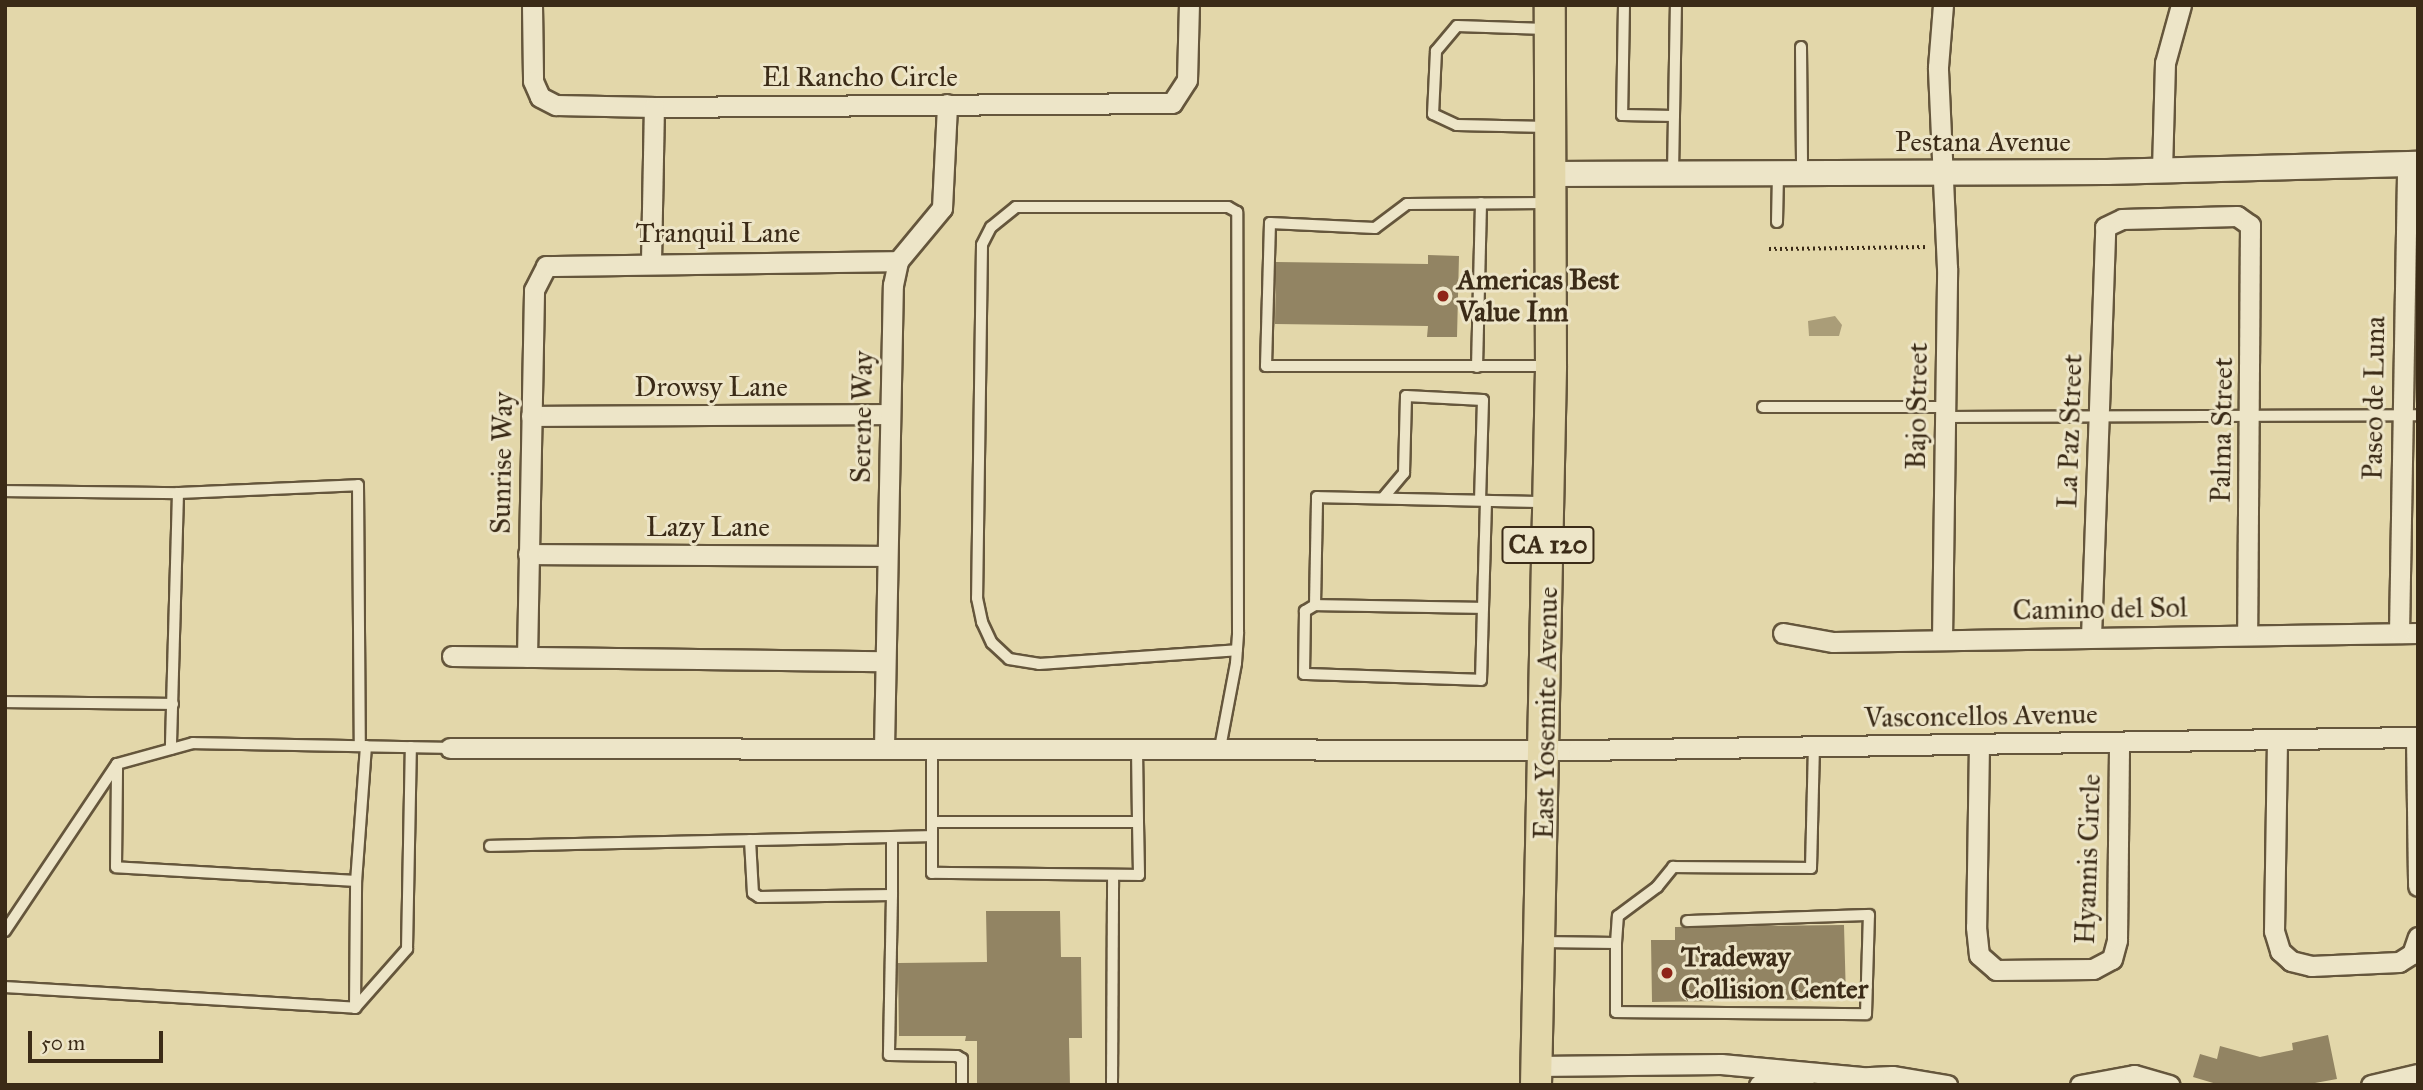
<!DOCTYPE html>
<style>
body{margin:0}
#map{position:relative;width:2423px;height:1090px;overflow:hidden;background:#e3d7aa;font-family:"IM FELL Great Primer",serif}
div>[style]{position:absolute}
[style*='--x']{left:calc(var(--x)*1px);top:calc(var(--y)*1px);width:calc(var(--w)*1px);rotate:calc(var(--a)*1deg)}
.water>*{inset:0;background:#aa9d78}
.building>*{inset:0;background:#928463}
.path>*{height:3.5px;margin-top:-1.75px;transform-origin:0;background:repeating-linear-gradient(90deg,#3b2b17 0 2px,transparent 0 5.5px)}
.roads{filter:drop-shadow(2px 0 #65563c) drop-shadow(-2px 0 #65563c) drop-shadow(0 2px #65563c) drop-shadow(0 -2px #65563c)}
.service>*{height:10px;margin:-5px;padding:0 5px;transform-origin:5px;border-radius:5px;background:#ede5c8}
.minor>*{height:19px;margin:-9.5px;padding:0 9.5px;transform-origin:9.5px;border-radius:9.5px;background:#ede5c8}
.tertiary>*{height:24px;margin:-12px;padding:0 12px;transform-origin:12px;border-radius:12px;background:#ede5c8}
.primary>*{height:30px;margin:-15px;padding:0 15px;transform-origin:15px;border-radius:15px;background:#e3d7aa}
.dots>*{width:19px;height:19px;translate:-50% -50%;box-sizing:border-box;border:4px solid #ede5c8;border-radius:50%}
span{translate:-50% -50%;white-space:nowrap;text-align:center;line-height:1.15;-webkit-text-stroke:6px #ede5c8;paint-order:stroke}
.shield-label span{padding:2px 5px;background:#ede5c8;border:2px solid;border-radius:5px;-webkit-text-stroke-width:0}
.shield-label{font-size:26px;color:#3b2b17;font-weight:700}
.street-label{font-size:28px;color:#3b2b17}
.poi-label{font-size:28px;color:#3b2b17;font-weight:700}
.left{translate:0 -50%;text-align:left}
.frame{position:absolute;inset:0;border:7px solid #3b2b17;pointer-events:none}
.scale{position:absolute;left:28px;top:1031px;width:135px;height:32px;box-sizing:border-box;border:4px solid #3b2b17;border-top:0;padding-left:9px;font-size:21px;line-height:24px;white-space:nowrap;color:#3b2b17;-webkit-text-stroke:5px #ede5c8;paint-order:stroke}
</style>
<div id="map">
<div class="water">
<div style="clip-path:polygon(1835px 316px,1842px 325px,1839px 336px,1809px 336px,1808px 321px)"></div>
</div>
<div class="building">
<div style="clip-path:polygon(1428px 255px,1459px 256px,1457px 337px,1427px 337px,1428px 326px,1275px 324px,1276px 262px,1428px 264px)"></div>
<div style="clip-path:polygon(986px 911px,1060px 911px,1061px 957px,1081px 957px,1082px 1038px,1069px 1038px,1070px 1085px,977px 1085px,977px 1041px,965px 1041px,966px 1036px,899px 1036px,898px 963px,987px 962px)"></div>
<div style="clip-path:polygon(1844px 925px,1846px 999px,1652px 1002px,1651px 940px,1675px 940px,1675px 927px)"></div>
<div style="clip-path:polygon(2328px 1035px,2337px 1079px,2304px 1085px,2220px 1085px,2193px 1077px,2200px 1054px,2217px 1059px,2220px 1046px,2260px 1057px,2293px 1050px,2292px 1043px)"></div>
</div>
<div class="path">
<div style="--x:1769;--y:249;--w:159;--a:-0.7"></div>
</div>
<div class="roads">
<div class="service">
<div style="--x:1624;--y:5;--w:110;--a:91"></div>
<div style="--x:1622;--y:115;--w:52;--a:1.1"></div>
<div style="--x:1546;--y:29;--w:89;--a:-178.1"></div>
<div style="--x:1457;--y:26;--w:33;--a:130"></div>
<div style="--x:1436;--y:51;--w:63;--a:92.7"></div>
<div style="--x:1433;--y:114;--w:26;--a:25"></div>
<div style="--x:1457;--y:125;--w:91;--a:1.3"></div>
<div style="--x:1801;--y:47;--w:124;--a:89.5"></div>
<div style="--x:1673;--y:173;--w:168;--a:-89"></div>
<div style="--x:1777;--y:222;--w:49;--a:-88.8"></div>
<div style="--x:1547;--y:366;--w:281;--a:180"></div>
<div style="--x:1266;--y:366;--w:143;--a:-88.4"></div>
<div style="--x:1270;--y:223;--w:105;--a:2.7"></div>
<div style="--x:1375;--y:228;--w:40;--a:-37"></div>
<div style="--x:1407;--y:204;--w:140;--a:-0.4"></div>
<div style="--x:1477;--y:367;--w:164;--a:-88.6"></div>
<div style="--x:1763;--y:407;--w:183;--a:0"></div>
<div style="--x:1945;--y:417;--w:473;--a:-0.2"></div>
<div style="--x:5;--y:491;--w:173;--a:0.7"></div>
<div style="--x:178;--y:493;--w:256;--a:91.6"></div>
<div style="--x:178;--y:493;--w:180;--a:-2.5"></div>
<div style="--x:358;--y:485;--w:261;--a:89.6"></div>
<div style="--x:1383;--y:498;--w:33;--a:-50"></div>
<div style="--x:1404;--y:473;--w:77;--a:-88.5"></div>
<div style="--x:1406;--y:396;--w:77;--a:3"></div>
<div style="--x:1483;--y:400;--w:100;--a:91.7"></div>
<div style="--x:1315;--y:605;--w:12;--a:149"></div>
<div style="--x:1305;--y:611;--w:63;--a:90.9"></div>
<div style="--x:1304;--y:674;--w:177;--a:1.9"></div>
<div style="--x:1481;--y:680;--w:179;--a:-88.4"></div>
<div style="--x:1483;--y:608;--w:168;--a:-179"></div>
<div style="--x:1315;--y:605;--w:108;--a:-88.9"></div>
<div style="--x:1317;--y:497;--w:227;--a:1.3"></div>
<div style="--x:5;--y:702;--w:168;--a:0.7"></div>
<div style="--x:366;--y:746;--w:135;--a:94.2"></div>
<div style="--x:356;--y:881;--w:240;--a:-176.7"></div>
<div style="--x:116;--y:867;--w:103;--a:-89.4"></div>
<div style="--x:117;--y:764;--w:79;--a:-15.4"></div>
<div style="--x:193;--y:743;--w:257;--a:1.1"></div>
<div style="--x:1220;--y:748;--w:86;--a:-79.3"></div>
<div style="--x:1236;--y:663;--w:31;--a:-86"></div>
<div style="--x:1238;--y:632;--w:420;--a:-90.1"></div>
<div style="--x:1237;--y:212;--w:10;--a:-151"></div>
<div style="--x:1228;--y:207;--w:212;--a:180"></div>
<div style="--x:1016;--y:207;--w:32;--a:141"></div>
<div style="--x:991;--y:227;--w:20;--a:117"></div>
<div style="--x:982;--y:245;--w:353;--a:90.8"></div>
<div style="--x:977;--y:598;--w:25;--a:78"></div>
<div style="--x:982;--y:622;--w:23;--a:65"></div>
<div style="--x:992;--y:643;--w:23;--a:43"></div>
<div style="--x:1009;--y:659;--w:30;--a:9"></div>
<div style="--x:1039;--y:664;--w:198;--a:-4"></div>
<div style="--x:1137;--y:749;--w:73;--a:89.2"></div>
<div style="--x:1138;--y:822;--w:53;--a:88.9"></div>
<div style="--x:1139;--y:875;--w:207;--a:-179.4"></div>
<div style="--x:932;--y:873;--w:51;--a:-90"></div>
<div style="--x:932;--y:822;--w:206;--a:0"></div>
<div style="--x:932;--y:822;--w:74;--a:-90"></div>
<div style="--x:892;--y:837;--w:58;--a:90"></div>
<div style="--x:750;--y:840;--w:53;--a:86.8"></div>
<div style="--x:753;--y:893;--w:7;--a:34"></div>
<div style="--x:759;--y:897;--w:133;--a:-0.9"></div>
<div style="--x:892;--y:895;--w:160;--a:91.1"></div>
<div style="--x:889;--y:1055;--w:68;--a:0.8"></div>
<div style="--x:957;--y:1056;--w:6;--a:31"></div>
<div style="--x:962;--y:1059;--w:26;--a:90"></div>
<div style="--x:490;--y:846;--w:441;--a:-1.3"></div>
<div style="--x:5;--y:931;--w:201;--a:-56.2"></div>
<div style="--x:1541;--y:942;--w:75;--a:0.8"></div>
<div style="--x:1616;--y:943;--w:27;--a:-86"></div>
<div style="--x:1618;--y:916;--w:49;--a:-36.6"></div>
<div style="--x:1657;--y:887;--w:26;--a:-51"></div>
<div style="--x:1673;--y:867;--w:138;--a:0.4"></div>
<div style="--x:1811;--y:868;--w:122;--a:-88.6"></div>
<div style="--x:1616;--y:943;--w:69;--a:90"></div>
<div style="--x:1616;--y:1012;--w:250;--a:0.5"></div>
<div style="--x:1866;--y:1014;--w:99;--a:-88.3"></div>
<div style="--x:1869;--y:915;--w:182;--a:178.1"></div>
<div style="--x:5;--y:987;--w:351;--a:3.4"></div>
<div style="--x:355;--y:1008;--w:127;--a:-89.5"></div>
<div style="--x:355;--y:1008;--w:79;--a:-48.6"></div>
<div style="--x:407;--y:949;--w:202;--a:-88.9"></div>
<div style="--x:1112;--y:1085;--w:210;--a:-89.7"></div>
</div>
<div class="minor">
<div style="--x:532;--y:5;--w:76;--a:89.2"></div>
<div style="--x:533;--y:81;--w:17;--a:66"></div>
<div style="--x:540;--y:97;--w:18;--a:27"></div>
<div style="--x:556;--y:105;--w:98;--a:1.2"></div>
<div style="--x:654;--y:107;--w:518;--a:-0.44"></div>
<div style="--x:1172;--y:103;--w:27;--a:-57"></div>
<div style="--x:1187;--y:80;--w:75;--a:-88.5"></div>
<div style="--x:2162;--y:170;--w:107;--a:-88.4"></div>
<div style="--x:2165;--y:63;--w:60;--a:-74.6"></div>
<div style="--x:651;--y:261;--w:154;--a:-88.9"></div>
<div style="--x:531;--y:416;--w:359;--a:-0.3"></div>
<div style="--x:528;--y:554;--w:359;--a:0.3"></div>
<div style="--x:1783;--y:633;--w:51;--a:10.2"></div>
<div style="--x:1833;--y:642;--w:585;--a:-0.88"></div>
<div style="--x:2399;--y:633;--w:469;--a:-89"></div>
<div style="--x:2091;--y:637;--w:410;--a:-88"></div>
<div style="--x:2105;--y:227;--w:19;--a:-25"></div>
<div style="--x:2122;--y:219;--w:115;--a:-1.5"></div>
<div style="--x:2237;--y:216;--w:16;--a:35"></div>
<div style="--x:2250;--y:225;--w:410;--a:90.4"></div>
<div style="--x:1942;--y:639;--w:371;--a:-89.2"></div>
<div style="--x:1947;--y:268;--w:201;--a:-92.6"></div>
<div style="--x:1938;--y:67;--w:62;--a:-85.4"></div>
<div style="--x:452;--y:656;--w:431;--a:0.7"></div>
<div style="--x:527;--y:657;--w:367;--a:-88.9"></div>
<div style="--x:534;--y:290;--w:27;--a:-63"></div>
<div style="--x:546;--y:266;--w:352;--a:-0.8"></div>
<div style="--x:2416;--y:737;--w:149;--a:89.2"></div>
<div style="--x:2277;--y:740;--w:191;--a:90.9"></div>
<div style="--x:2274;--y:931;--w:21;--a:73"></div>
<div style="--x:2280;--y:951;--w:15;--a:42"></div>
<div style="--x:2291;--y:961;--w:21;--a:14"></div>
<div style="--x:2311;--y:966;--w:88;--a:-2.6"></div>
<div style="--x:2399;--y:962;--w:15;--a:-32"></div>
<div style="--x:2412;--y:954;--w:18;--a:-71"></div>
<div style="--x:1979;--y:744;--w:183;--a:90.9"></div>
<div style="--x:1976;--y:927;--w:28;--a:84"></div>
<div style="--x:1979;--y:955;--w:23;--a:41"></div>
<div style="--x:1996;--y:970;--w:97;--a:-0.6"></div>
<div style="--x:2093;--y:969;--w:21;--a:-28"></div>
<div style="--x:2112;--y:959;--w:20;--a:-75"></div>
<div style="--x:2117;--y:940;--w:198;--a:-89.4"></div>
<div style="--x:450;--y:748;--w:1128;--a:0.1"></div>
<div style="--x:1578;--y:750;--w:840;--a:-0.89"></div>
<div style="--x:884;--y:748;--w:463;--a:-88.9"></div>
<div style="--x:893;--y:285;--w:25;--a:-78"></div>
<div style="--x:898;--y:261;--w:69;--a:-50.3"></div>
<div style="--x:942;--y:208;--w:104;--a:-87.2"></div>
<div style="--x:1536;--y:1066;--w:185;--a:-0.6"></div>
<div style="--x:1721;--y:1064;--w:141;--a:5.3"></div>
<div style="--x:1848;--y:1078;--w:44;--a:-2.6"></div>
<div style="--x:1892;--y:1076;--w:56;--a:9.3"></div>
<div style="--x:1759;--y:1085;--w:45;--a:-5.1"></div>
<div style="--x:2080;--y:1085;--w:55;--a:-10.5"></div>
<div style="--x:2134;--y:1075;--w:37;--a:16"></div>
<div style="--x:2371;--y:1085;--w:48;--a:-13.2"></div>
</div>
<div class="tertiary">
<div style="--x:1548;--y:174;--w:559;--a:-0.2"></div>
<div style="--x:2107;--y:172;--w:311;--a:-1.5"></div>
</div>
<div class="primary">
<div style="--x:1536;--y:1085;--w:719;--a:-88.8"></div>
<div style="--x:1551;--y:366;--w:361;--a:-90.2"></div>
</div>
</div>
<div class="dots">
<div style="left:1443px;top:296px;background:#8f2418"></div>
<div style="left:1667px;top:973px;background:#8f2418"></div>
</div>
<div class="shield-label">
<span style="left:1548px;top:545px">CA 120</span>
</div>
<div class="street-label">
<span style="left:860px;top:77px">El Rancho Circle</span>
<span style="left:1983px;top:142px">Pestana Avenue</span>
<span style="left:718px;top:233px">Tranquil Lane</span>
<span style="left:711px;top:387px">Drowsy Lane</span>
<span style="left:2374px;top:398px;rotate:-89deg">Paseo de Luna</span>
<span style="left:1917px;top:406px;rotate:-89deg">Bajo Street</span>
<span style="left:862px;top:417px;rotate:-89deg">Serene Way</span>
<span style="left:2222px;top:430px;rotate:-89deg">Palma Street</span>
<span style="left:2070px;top:431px;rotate:-88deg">La Paz Street</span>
<span style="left:502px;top:463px;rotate:-89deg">Sunrise Way</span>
<span style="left:708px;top:527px">Lazy Lane</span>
<span style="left:2100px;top:609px;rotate:-1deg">Camino del Sol</span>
<span style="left:1546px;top:713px;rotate:-89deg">East Yosemite Avenue</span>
<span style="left:1981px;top:716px;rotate:-1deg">Vasconcellos Avenue</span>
<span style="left:2088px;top:859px;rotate:-88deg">Hyannis Circle</span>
</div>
<div class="poi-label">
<span class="left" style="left:1457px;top:296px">Americas Best<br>Value Inn</span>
<span class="left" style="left:1681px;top:973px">Tradeway<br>Collision Center</span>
</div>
<div class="frame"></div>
<div class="scale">50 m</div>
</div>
